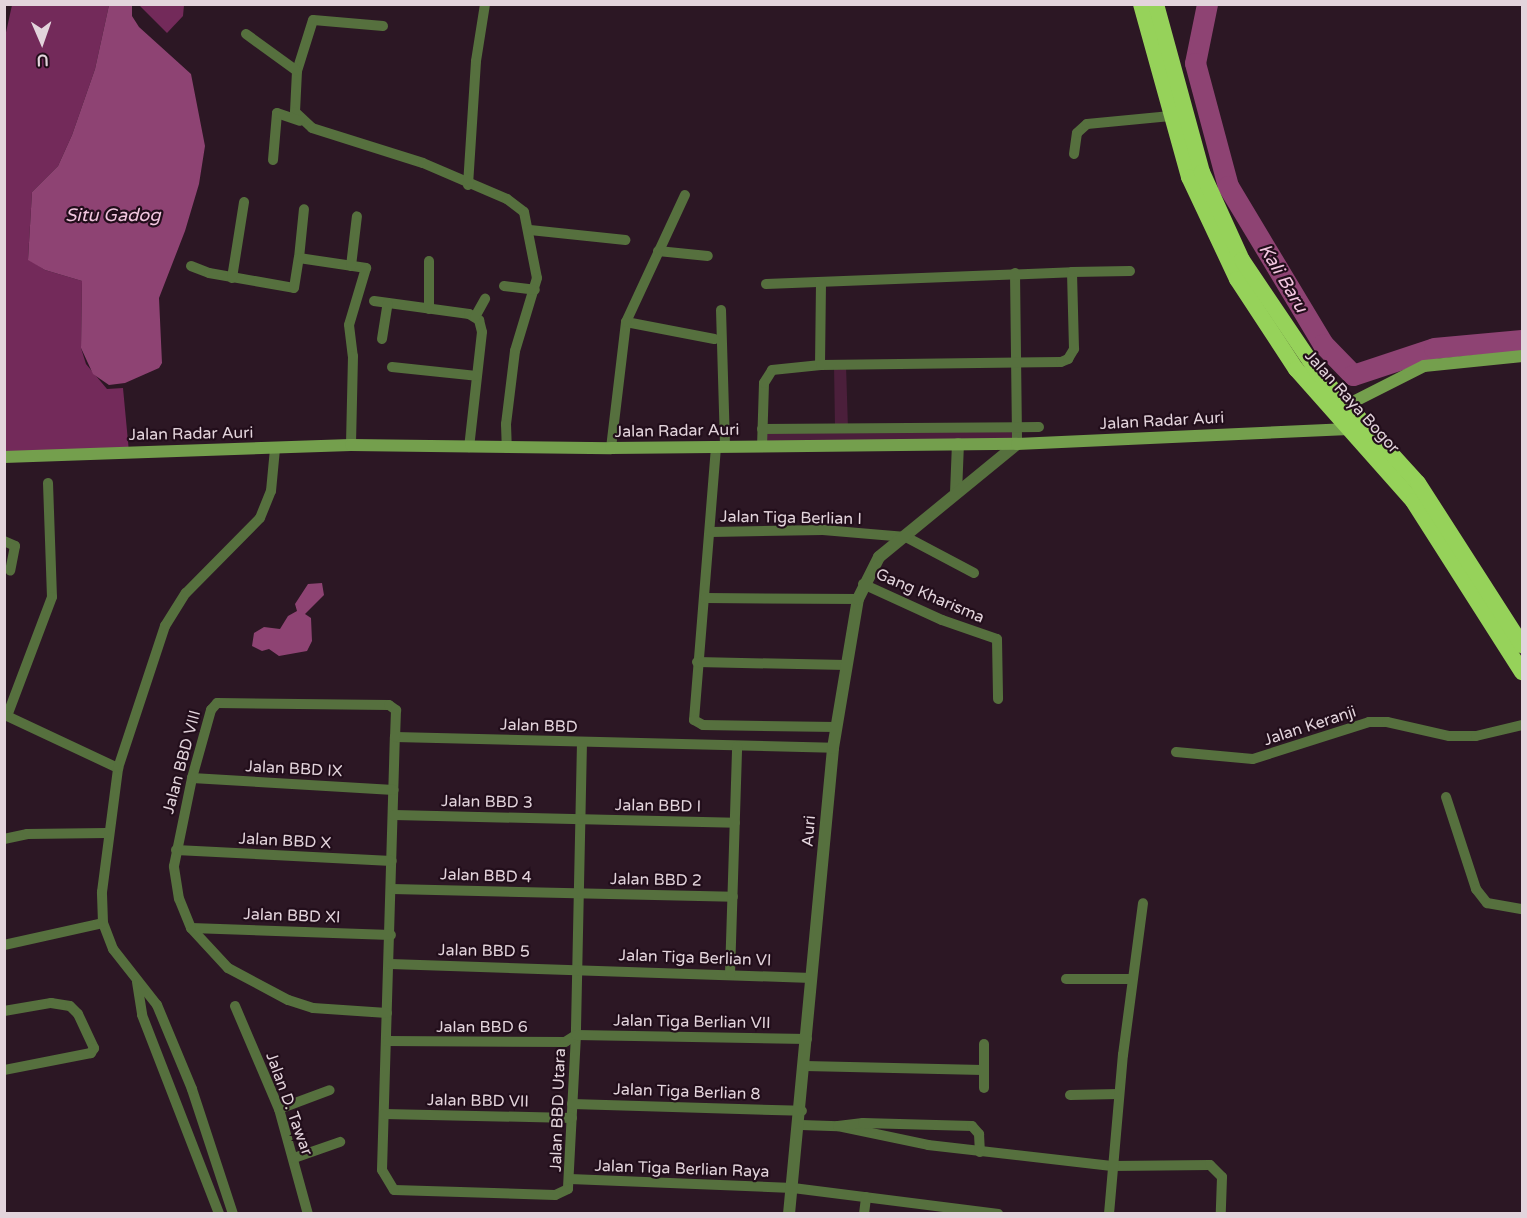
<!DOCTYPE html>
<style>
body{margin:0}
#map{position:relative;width:1527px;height:1218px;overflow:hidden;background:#2c1724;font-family:"Varela Round",sans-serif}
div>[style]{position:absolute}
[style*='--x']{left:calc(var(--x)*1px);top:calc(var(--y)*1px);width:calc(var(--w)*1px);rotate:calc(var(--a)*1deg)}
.green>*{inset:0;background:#4b1f3b}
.forest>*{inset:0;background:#732a5a}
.water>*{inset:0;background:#8e4373}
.river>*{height:21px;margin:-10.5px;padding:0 10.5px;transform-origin:10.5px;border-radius:10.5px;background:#8e4373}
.minor>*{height:10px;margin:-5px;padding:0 5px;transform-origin:5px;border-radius:5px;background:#56703e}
.tertiary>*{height:12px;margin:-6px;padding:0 6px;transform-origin:6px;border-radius:6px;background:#56703e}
.secondary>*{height:12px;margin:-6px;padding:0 6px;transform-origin:6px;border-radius:6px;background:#749f4d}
.trunk>*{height:16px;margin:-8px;padding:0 8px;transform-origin:8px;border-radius:8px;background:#96d25a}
span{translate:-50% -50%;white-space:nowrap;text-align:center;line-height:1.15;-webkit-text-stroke:4.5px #220e1b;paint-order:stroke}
.street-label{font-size:16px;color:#e3d4dc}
.water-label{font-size:18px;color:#f3c7e0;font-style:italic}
.frame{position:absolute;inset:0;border:6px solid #e3d4dc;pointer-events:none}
.north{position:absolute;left:12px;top:12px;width:60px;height:60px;-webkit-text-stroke:4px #220e1b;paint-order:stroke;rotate:178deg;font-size:16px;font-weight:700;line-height:24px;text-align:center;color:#e3d4dc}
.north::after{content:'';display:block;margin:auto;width:21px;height:27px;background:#e3d4dc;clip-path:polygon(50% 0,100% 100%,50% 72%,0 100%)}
</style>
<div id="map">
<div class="green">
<div style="clip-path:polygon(834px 365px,846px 365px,848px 428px,1017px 427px,1017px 444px,762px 447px,762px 429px,835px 428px)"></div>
</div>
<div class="forest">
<div style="clip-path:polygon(12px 5px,109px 5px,95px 69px,72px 135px,58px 166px,32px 192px,28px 259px,45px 270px,82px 281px,81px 348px,86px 364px,107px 389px,123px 388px,129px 452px,5px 457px,5px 37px)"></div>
<div style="clip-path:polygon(139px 5px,184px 5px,183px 16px,167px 33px)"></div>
</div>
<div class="water">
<div style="clip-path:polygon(109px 5px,132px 5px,132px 16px,139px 27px,191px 74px,205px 146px,199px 184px,185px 231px,159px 298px,162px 363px,159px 368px,125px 383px,109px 385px,93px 374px,81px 348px,82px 281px,45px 270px,28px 260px,32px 192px,58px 166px,72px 135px,95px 69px)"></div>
<div style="clip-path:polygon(322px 583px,324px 595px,305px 614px,311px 618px,312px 641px,307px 651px,279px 656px,269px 649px,262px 651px,252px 646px,254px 633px,264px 627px,280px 629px,288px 616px,297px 611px,295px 604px,308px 584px)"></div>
</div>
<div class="river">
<div style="--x:1207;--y:4;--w:60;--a:101.5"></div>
<div style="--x:1195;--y:63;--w:127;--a:75"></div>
<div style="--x:1228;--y:186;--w:184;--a:59"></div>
<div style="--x:1323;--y:344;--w:43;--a:45.9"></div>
<div style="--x:1353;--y:375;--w:85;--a:-18.4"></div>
<div style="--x:1434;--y:348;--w:88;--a:-5.2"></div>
</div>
<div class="minor">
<div style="--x:383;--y:26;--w:70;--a:-175.1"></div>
<div style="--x:313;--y:20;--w:53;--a:107.4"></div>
<div style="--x:297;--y:71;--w:41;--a:92.8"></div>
<div style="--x:295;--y:112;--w:23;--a:43"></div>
<div style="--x:312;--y:128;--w:116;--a:17.5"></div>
<div style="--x:423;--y:163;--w:91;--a:23.2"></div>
<div style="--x:507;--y:199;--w:21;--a:37"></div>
<div style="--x:524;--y:212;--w:67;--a:78.9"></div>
<div style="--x:537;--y:278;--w:76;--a:106.8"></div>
<div style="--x:515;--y:351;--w:74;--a:97"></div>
<div style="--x:506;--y:424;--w:24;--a:88"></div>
<div style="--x:246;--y:34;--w:63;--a:36"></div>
<div style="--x:1074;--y:154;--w:21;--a:-82"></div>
<div style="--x:1077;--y:133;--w:13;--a:-42"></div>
<div style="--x:1087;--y:124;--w:84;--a:-5.4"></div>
<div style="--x:273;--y:160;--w:47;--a:-85.1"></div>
<div style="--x:277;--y:113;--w:24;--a:19"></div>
<div style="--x:468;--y:185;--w:124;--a:-86.3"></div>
<div style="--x:476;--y:61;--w:58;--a:-81"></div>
<div style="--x:530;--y:230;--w:96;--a:6"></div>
<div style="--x:658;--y:251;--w:50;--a:5.7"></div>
<div style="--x:299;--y:258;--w:49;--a:-84.2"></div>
<div style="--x:191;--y:266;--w:19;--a:21"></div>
<div style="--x:209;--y:273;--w:86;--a:10"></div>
<div style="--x:294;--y:288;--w:30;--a:-81"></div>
<div style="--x:299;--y:258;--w:68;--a:8.5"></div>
<div style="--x:366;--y:268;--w:59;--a:106.6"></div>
<div style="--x:349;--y:325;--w:31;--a:83"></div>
<div style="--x:353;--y:356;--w:89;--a:91.3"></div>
<div style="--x:351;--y:266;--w:50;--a:-83.2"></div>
<div style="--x:1015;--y:273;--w:171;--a:89.3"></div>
<div style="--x:232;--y:278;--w:77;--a:-81"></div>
<div style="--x:766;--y:284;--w:306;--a:-2.2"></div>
<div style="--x:504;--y:286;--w:31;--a:7"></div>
<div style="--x:374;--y:301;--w:96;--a:7.8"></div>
<div style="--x:469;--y:314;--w:12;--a:31"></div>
<div style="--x:479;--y:320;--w:12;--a:76"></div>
<div style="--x:482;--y:332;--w:116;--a:96.4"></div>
<div style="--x:429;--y:309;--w:48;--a:-90"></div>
<div style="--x:721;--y:310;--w:137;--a:88.3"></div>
<div style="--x:475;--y:317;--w:21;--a:-61"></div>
<div style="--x:626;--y:322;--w:90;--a:10.9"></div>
<div style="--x:382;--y:339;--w:36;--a:-81"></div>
<div style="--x:820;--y:365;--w:82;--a:-89.3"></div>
<div style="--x:392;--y:367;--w:85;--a:6"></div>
<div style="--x:762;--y:429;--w:277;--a:-0.4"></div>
<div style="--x:716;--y:447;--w:274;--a:94.6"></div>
<div style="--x:694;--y:720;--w:10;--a:29"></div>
<div style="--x:703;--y:725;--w:133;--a:0.9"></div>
<div style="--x:762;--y:447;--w:64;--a:-88.2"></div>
<div style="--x:764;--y:383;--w:15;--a:-58"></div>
<div style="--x:772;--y:370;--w:49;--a:-5.8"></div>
<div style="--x:821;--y:365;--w:240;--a:-0.7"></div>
<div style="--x:1061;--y:362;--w:8;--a:-23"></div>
<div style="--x:1068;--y:359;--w:12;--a:-59"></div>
<div style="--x:1074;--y:349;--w:77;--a:-91.5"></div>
<div style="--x:1072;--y:272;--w:58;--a:-1"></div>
<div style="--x:611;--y:448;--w:127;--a:-83.2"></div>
<div style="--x:626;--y:322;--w:140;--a:-65.1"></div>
<div style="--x:48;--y:483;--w:114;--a:88"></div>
<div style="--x:52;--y:597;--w:127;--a:110.7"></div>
<div style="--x:7;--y:716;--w:123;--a:25.1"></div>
<div style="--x:711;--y:532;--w:112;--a:-1"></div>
<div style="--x:823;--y:530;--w:83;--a:4.8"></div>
<div style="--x:906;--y:537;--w:77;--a:27.9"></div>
<div style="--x:4;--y:541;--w:12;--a:24"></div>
<div style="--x:15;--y:546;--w:25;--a:101"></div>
<div style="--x:863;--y:584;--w:87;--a:24.5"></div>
<div style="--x:942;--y:620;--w:58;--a:19.1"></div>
<div style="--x:997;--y:639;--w:60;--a:89"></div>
<div style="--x:705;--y:598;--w:153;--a:0.4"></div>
<div style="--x:697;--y:662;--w:149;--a:1.2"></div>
<div style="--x:582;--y:742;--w:293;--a:91.2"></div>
<div style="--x:576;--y:1035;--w:154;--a:93"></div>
<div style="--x:568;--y:1189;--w:14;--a:155"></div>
<div style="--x:555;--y:1195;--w:161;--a:-178.2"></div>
<div style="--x:394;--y:1190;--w:23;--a:-121"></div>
<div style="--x:382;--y:1170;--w:433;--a:-88.3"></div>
<div style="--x:395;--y:737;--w:438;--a:1.4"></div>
<div style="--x:1176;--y:752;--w:77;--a:5.2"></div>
<div style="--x:1253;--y:759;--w:122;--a:-17.7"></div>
<div style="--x:1369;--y:722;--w:18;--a:0"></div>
<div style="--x:1387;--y:722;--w:64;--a:12.7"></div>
<div style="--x:1449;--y:736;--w:27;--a:0"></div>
<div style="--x:1476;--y:736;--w:47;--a:-13.4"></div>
<div style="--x:192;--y:778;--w:202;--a:3.4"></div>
<div style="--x:1446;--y:797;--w:97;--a:71.9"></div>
<div style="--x:1476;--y:889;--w:18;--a:52"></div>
<div style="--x:1487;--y:903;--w:36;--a:10"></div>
<div style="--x:394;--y:815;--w:341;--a:1.3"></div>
<div style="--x:4;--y:839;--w:24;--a:-12"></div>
<div style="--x:27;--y:834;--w:80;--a:-0.7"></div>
<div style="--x:176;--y:850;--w:216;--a:2.9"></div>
<div style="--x:392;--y:889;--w:341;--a:1.3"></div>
<div style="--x:191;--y:928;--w:200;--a:2"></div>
<div style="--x:4;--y:945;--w:101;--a:-12.5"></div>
<div style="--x:390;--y:964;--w:422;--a:1.9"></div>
<div style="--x:730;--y:974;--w:228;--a:-88.2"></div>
<div style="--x:1066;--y:979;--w:66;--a:0"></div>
<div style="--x:137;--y:982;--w:33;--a:81"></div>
<div style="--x:142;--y:1015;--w:213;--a:68.8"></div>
<div style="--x:235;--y:1006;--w:112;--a:66.9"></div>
<div style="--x:279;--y:1109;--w:109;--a:74.6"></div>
<div style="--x:4;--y:1011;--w:48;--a:-9.7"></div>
<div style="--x:51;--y:1003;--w:19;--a:9"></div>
<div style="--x:70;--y:1006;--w:11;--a:45"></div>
<div style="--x:78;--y:1014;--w:38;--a:65"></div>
<div style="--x:94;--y:1048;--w:6;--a:121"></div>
<div style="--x:91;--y:1053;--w:89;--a:168.9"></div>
<div style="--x:387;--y:1013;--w:74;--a:-176.1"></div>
<div style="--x:313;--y:1008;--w:26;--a:-162"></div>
<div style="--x:288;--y:1000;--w:68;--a:-151.9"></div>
<div style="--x:228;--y:968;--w:54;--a:-132.8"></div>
<div style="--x:191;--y:928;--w:31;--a:-112"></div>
<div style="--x:179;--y:899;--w:33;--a:-99"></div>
<div style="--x:174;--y:866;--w:90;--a:-78.4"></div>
<div style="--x:192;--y:778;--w:71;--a:-74.4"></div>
<div style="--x:211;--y:710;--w:9;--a:-49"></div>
<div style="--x:217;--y:703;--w:172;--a:0.7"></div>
<div style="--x:389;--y:705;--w:9;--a:36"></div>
<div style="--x:396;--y:710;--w:27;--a:92"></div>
<div style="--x:387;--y:1041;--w:178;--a:0.3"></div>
<div style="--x:565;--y:1042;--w:13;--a:-32"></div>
<div style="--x:576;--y:1035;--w:231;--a:1"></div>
<div style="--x:805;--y:1066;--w:178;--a:1.3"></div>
<div style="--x:984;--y:1088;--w:44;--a:-90"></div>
<div style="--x:1070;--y:1095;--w:49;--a:-1.2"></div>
<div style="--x:572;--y:1104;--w:230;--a:1.7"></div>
<div style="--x:279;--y:1109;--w:54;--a:-20.4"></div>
<div style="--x:384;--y:1114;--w:188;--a:1.2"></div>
<div style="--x:801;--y:1125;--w:37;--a:2"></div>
<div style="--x:838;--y:1126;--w:92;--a:11.9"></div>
<div style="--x:928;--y:1145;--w:185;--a:6.5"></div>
<div style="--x:1112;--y:1166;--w:98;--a:-0.6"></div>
<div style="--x:1210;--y:1165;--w:17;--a:45"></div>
<div style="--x:1222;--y:1177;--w:37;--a:92"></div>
<div style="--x:838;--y:1126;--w:25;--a:-7"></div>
<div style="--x:863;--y:1123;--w:109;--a:1.6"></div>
<div style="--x:972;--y:1126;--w:11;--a:49"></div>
<div style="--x:979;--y:1134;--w:18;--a:87"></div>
<div style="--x:294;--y:1158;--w:49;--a:-19.2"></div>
<div style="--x:570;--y:1179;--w:223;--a:2.3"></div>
<div style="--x:793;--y:1188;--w:207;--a:7.2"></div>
<div style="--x:233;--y:1214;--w:132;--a:-108.2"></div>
<div style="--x:192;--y:1089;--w:91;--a:-112.6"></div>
<div style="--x:157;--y:1005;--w:71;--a:-128.2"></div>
<div style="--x:113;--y:949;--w:28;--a:-111"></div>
<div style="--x:103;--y:923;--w:31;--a:-92"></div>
<div style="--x:102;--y:892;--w:125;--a:-82.6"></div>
<div style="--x:118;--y:768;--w:150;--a:-71.7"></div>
<div style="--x:165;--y:626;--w:39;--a:-58"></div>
<div style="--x:186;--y:593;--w:105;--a:-45.4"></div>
<div style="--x:260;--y:518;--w:29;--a:-68"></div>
<div style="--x:271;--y:491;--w:42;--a:-84.6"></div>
<div style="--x:864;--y:1214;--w:17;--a:-83"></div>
<div style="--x:1109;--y:1214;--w:160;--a:-85"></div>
<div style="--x:1123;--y:1055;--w:153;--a:-82.5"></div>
</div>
<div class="tertiary">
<div style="--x:956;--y:493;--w:49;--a:-87.7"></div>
<div style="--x:789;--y:1214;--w:468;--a:-84.6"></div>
<div style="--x:833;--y:748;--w:151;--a:-80.5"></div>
<div style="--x:858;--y:599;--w:47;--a:-63.4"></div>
<div style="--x:879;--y:557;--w:178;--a:-39.3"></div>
</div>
<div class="secondary">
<div style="--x:1347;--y:405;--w:86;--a:-26.9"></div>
<div style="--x:1424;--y:366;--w:99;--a:-5.8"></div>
<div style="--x:4;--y:457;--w:347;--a:-2"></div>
<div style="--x:351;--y:445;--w:260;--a:0.7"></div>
<div style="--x:611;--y:448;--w:406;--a:-0.6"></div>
<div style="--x:1017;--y:444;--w:332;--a:-2.6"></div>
</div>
<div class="trunk">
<div style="--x:1141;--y:4;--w:180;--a:74.5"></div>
<div style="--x:1189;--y:177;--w:113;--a:64.8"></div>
<div style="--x:1237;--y:279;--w:108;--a:56.8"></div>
<div style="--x:1296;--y:369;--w:176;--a:48.4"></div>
<div style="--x:1413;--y:501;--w:203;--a:57.5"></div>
<div style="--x:1156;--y:4;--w:174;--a:74.7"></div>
<div style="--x:1202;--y:172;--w:97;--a:65.6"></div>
<div style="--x:1242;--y:260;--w:138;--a:56"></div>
<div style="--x:1319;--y:374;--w:147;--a:47.8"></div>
<div style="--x:1418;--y:483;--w:193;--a:57.3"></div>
</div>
<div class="street-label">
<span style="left:1352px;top:402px;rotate:48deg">Jalan Raya Bogor</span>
<span style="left:1162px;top:421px;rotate:-3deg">Jalan Radar Auri</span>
<span style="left:677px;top:431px;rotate:-1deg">Jalan Radar Auri</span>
<span style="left:191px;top:434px;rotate:-1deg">Jalan Radar Auri</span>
<span style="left:791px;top:518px;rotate:1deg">Jalan Tiga Berlian I</span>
<span style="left:930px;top:596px;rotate:23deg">Gang Kharisma</span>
<span style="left:539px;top:726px;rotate:2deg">Jalan BBD</span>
<span style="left:1310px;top:726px;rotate:-18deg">Jalan Keranji</span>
<span style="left:182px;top:762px;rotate:-75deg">Jalan BBD VIII</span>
<span style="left:294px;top:769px;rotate:3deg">Jalan BBD IX</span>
<span style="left:487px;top:802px;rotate:1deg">Jalan BBD 3</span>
<span style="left:658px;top:806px;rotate:1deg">Jalan BBD I</span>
<span style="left:809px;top:831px;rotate:-85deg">Auri</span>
<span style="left:285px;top:841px;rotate:3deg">Jalan BBD X</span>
<span style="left:486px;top:876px;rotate:2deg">Jalan BBD 4</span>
<span style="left:656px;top:880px;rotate:1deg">Jalan BBD 2</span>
<span style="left:292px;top:916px;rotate:2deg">Jalan BBD XI</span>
<span style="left:484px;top:951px;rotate:1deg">Jalan BBD 5</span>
<span style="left:695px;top:958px;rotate:2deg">Jalan Tiga Berlian VI</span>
<span style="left:692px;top:1022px;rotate:1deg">Jalan Tiga Berlian VII</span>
<span style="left:482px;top:1027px">Jalan BBD 6</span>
<span style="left:687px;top:1092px;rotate:2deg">Jalan Tiga Berlian 8</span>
<span style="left:478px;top:1101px;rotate:1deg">Jalan BBD VII</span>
<span style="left:289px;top:1104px;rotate:70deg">Jalan D. Tawar</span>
<span style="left:558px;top:1110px;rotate:-88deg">Jalan BBD Utara</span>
<span style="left:682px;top:1169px;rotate:2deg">Jalan Tiga Berlian Raya</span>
</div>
<div class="water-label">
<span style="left:113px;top:215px">Situ Gadog</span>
<span style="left:1283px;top:278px;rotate:59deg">Kali Baru</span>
</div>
<div class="frame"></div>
<div class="north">U</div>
</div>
